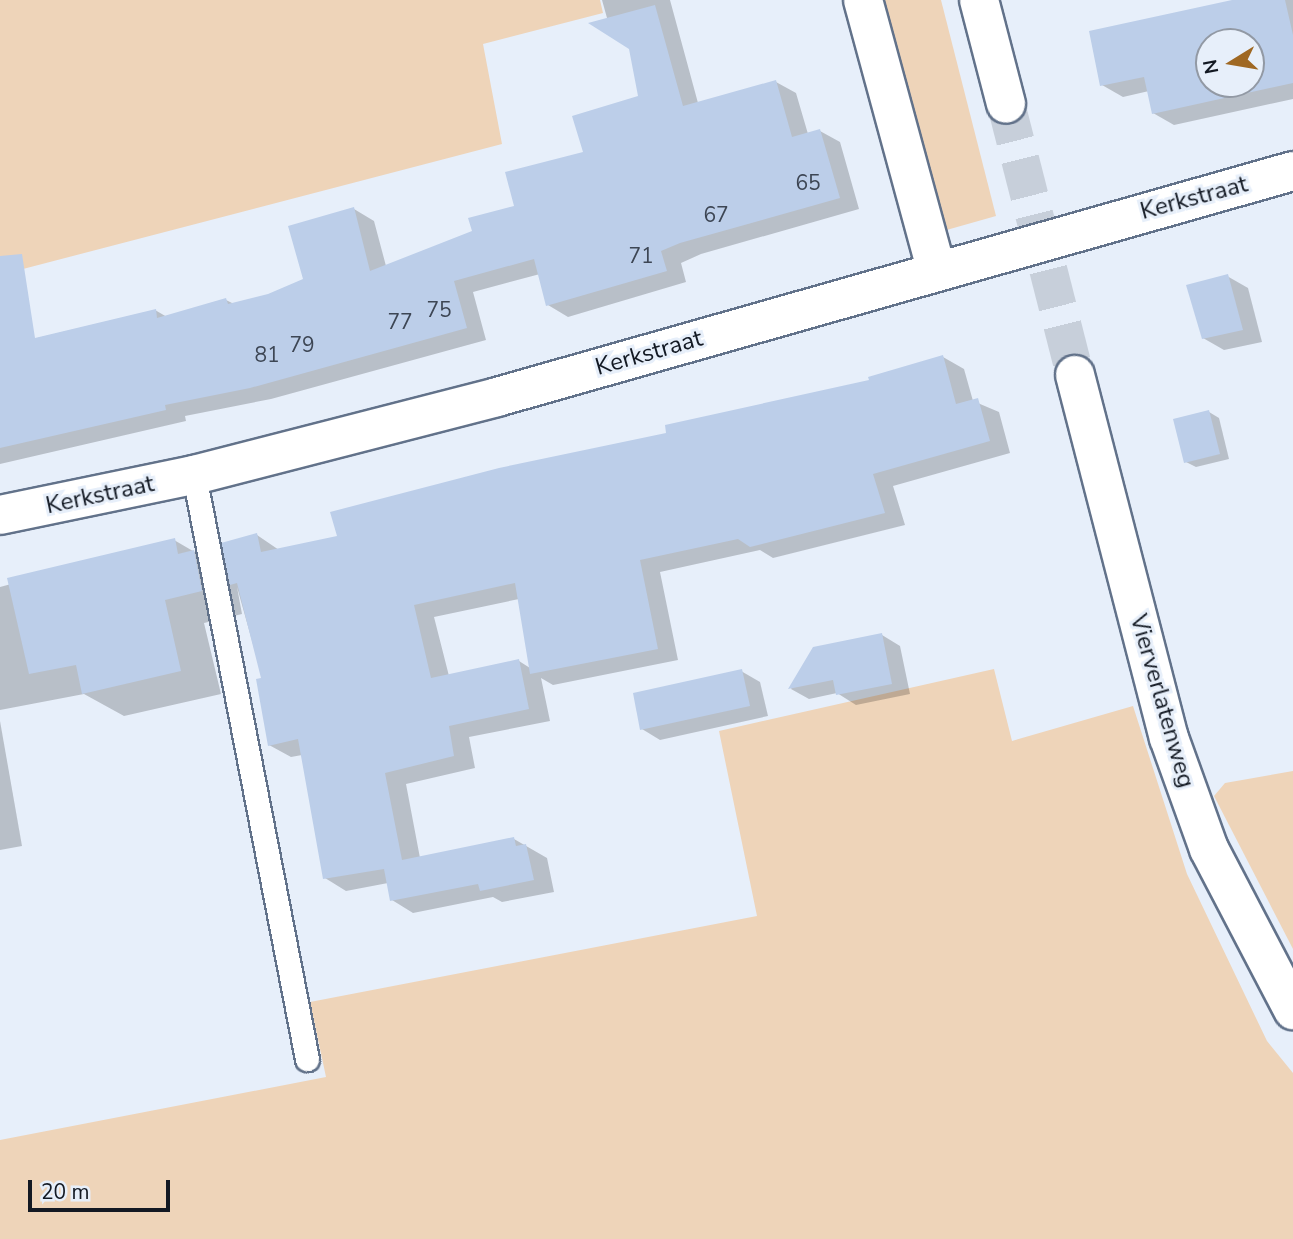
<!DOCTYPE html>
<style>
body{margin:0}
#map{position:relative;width:1293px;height:1239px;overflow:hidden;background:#e7effa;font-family:"Nunito Sans",sans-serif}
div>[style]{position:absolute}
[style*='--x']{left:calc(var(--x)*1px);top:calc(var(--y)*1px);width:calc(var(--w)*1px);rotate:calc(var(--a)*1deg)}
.green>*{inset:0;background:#eed4b9}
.shadow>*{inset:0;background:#0003}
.building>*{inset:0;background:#bccee9}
.secondary-tunnel>*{height:38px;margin-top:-19px;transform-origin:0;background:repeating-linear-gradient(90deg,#c7cfda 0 38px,transparent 0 57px)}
.roads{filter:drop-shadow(2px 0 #62728a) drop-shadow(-2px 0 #62728a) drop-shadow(0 2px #62728a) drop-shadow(0 -2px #62728a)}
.service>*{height:23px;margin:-11.5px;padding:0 11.5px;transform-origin:11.5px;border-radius:11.5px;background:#fff}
.minor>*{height:38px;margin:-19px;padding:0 19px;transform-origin:19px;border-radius:19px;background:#fff}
.tertiary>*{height:38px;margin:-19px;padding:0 19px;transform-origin:19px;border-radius:19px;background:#fff}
.secondary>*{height:38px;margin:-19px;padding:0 19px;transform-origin:19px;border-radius:19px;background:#fff}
span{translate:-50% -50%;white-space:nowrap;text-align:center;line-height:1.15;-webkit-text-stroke:6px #e7effa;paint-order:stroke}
.number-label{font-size:21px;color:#3d4654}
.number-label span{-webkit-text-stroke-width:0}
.street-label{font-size:24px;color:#131923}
.north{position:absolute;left:1195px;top:28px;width:70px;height:70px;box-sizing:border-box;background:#e7effa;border:2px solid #9299a4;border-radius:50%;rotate:259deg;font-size:19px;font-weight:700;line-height:28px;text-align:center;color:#131923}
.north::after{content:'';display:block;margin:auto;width:24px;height:32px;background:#9f6823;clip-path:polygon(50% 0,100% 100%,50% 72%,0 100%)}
.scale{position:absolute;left:28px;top:1180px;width:142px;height:32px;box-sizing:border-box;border:4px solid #131923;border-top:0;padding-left:9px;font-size:21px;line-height:24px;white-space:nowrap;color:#131923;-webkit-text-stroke:5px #e7effa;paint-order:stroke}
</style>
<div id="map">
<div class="green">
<div style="clip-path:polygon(0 0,600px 0,603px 13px,483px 44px,502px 144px,0 275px)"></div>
<div style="clip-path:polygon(883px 0,941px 0,996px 216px,943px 231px)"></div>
<div style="clip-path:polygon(994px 669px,1012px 741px,1133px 706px,1187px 874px,1267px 1041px,1293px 1073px,1293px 1239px,0 1239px,0 1140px,326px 1077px,310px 1002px,757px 916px,719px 731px)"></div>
<div style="clip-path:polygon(1293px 771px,1293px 949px,1214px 796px,1225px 783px)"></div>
</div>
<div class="shadow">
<div style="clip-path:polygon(602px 0,670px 0,698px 103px,776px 82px,796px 93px,808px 134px,820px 131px,840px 142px,859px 209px,701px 254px,681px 263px,686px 282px,568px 317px,548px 305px,540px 274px,473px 292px,486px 340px,271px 399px,185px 416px,186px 421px,0 464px,0 347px,155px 310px,167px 317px,226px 300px,234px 304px,269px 295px,305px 280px,354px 209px,374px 221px,386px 266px,474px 232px,516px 207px,585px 153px,640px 97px,631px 48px,612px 36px)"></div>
<div style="clip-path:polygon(evenodd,1240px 0,1293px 0,1293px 99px,1174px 125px,1153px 113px,1149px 91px,1123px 97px,1102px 85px,1240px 0,1209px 42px,1251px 42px,1251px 84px,1209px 84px,1209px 42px)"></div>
<div style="clip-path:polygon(1227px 276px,1248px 288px,1262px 342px,1224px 350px,1203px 338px)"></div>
<div style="clip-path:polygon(evenodd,943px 357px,964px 369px,973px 401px,999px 412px,1010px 453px,893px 486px,905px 525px,773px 558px,760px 550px,660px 572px,678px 660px,553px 685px,541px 678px,550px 721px,469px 737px,475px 768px,406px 784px,420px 858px,514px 839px,547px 858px,554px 892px,502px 902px,493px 897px,413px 913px,392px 900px,388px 883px,346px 891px,325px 878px,302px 755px,291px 757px,269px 745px,263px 680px,237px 587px,242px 614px,204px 623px,221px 694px,124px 716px,84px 694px,0 710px,0 587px,174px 540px,229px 572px,257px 535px,279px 550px,339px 538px,669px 434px,871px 382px,943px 357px,519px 599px,530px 668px,519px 661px,449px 676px,434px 617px,519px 599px)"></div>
<div style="clip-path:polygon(1209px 412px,1219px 418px,1229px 459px,1196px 467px,1186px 462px)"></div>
<div style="clip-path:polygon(882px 635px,900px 646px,910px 694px,856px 705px,837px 693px,809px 699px,791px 689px,814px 649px)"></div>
<div style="clip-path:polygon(741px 671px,760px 682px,768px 716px,660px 740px,642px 729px)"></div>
<div style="clip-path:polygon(0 721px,22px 846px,0 850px)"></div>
</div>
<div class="building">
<div style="clip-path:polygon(evenodd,1232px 0,1285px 0,1293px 35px,1293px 83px,1152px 114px,1144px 77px,1100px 86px,1089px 31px,1232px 0,1209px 42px,1251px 42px,1251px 84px,1209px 84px,1209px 42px)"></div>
<div style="clip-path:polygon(655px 5px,683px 106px,776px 80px,792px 137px,820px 129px,840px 198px,680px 243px,661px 251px,667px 271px,546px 306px,534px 259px,454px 281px,467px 328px,250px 388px,165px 405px,166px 410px,0 448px,0 256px,22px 254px,35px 338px,156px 309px,157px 318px,226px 298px,228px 304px,268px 294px,303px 279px,288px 226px,354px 207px,370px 271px,472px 231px,468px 218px,514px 206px,505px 172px,583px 152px,572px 116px,638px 96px,629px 49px,588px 23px)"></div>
<div style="clip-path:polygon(1228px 274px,1243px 330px,1202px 339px,1186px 285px)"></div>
<div style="clip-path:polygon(943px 355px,956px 404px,978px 398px,990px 441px,873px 474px,885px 513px,750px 547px,738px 539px,640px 560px,658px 649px,530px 674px,515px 583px,414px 605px,431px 678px,519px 659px,529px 709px,449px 726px,454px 756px,385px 773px,402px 860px,514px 837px,516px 846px,526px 844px,534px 880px,480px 891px,478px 884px,390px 901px,384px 869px,323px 879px,298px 739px,268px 746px,256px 679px,261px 678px,237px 583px,230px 585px,221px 543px,257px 533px,261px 552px,337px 536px,330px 512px,499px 468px,666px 433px,665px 425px,869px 380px,868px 377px)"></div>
<div style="clip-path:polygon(1209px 410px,1220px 454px,1184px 463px,1173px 419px)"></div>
<div style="clip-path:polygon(175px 538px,178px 554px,194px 550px,202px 591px,165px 600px,181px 671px,82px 694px,76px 665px,29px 674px,7px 578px)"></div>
<div style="clip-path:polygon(882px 633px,892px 684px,836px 695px,833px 680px,788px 689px,813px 647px)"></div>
<div style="clip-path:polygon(742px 669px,750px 706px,640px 730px,633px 693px)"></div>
</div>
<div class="secondary-tunnel">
<div style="--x:1006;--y:104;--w:280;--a:75.7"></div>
</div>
<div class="roads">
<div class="service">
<div style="--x:194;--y:475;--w:595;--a:79.05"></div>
</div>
<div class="minor">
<div style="--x:863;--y:0;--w:279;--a:74.8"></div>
</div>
<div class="tertiary">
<div style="--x:0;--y:515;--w:198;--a:-11.7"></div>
<div style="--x:194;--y:475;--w:313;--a:-14.4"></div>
<div style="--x:497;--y:397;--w:827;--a:-15.85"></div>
</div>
<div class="secondary">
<div style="--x:979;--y:0;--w:107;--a:75.4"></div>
<div style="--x:1075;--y:375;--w:375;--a:75.5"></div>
<div style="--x:1169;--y:738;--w:118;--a:70.2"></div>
<div style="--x:1209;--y:849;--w:182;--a:62.4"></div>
</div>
</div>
<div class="number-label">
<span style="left:808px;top:183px">65</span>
<span style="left:716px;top:215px">67</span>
<span style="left:641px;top:256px">71</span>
<span style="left:439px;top:310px">75</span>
<span style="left:400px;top:322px">77</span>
<span style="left:302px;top:345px">79</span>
<span style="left:267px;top:355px">81</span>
</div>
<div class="street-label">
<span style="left:1194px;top:198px;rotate:-15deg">Kerkstraat</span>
<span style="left:649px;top:353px;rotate:-16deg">Kerkstraat</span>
<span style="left:100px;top:495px;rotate:-12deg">Kerkstraat</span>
<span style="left:1162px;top:701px;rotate:74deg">Vierverlatenweg</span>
</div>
<div class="north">N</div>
<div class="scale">20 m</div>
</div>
